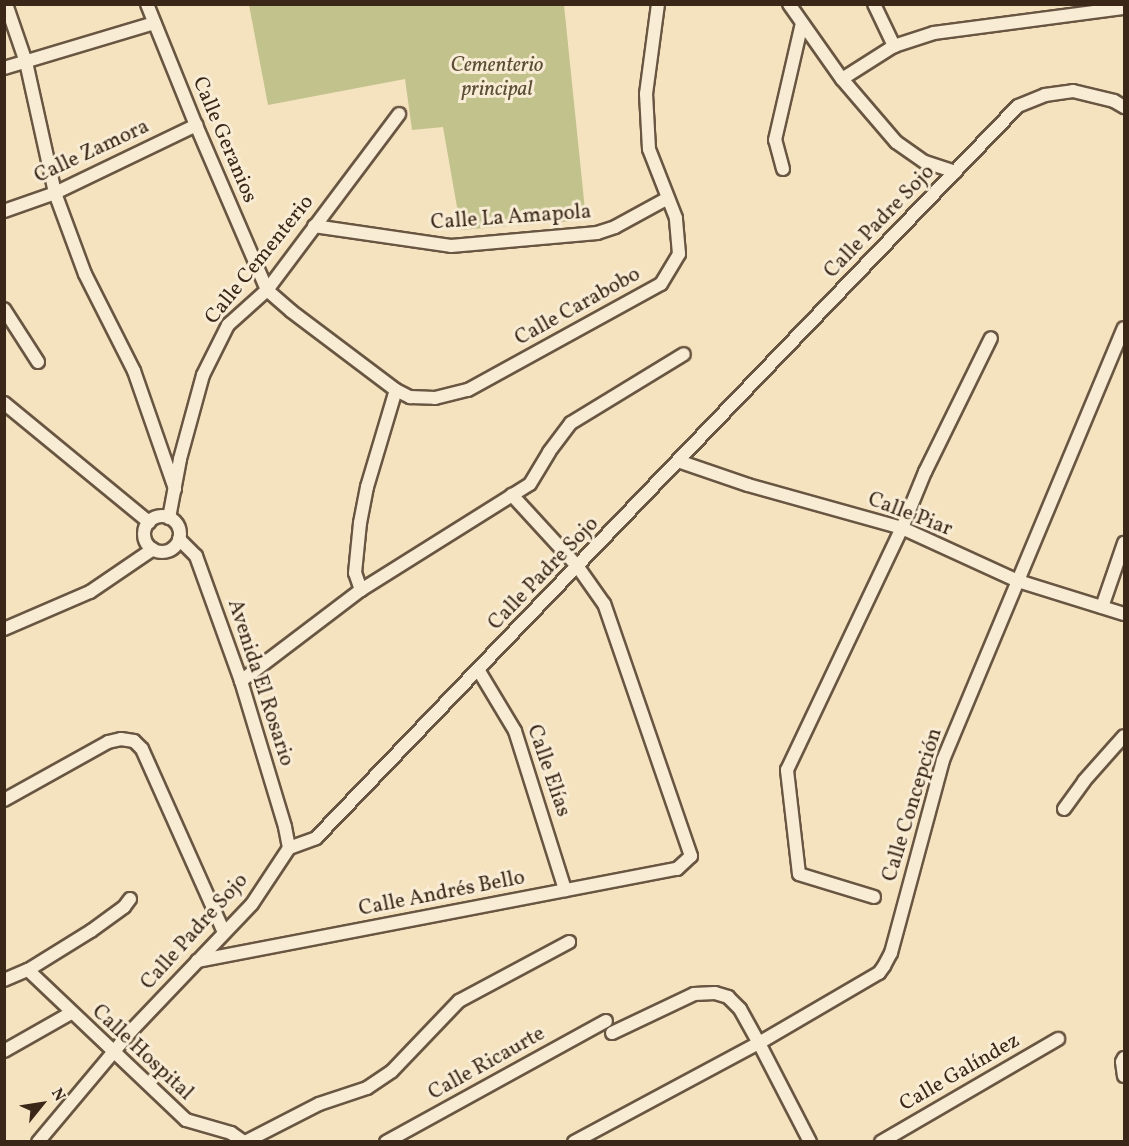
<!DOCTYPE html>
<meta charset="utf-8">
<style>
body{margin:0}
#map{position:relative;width:1129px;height:1146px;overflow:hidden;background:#f5e2be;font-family:Vollkorn,serif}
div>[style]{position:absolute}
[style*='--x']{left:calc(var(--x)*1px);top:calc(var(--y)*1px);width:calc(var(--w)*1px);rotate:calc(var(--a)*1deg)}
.green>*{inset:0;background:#c2c28d}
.roads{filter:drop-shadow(2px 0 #695642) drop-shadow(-2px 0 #695642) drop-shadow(0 2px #695642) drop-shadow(0 -2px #695642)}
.minor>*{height:12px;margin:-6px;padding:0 6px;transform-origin:6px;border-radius:6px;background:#f8ecd5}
.minor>.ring{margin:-6px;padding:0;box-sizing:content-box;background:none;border:12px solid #f8ecd5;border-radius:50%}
span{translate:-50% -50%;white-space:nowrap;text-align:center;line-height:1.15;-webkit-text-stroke:6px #f8ecd5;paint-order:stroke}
.park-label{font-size:21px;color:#5c4e35;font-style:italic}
.street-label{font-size:21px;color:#3a2718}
.frame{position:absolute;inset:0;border:6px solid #3a2718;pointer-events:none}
.north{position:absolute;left:12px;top:1074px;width:60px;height:60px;-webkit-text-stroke:4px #f8ecd5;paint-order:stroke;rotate:60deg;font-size:16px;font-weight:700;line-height:24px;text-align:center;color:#3a2718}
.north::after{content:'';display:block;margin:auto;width:21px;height:27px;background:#3a2718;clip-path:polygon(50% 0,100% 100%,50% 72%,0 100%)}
</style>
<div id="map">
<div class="green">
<div style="clip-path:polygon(249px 5px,564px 5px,586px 220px,461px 230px,443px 127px,412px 130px,405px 79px,268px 105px)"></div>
</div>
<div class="roads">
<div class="minor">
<div style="--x:6;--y:4;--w:61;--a:71"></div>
<div style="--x:26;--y:62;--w:134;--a:77.5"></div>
<div style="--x:55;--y:193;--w:86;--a:69.7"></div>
<div style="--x:85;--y:274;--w:109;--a:63.2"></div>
<div style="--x:134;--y:371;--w:125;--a:70.8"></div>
<div style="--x:147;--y:4;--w:131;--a:68"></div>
<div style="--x:196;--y:125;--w:180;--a:66.7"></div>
<div style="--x:267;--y:290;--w:32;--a:41"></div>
<div style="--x:291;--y:311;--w:131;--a:37"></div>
<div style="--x:396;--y:390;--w:16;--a:27"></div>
<div style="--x:410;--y:397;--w:25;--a:2"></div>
<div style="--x:435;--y:398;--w:34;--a:-14"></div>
<div style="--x:468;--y:390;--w:220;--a:-28.8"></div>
<div style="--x:661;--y:284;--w:35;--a:-59"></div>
<div style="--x:679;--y:254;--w:36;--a:-95"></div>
<div style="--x:676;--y:218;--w:74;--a:-111.4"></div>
<div style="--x:649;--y:149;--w:55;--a:-93.1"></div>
<div style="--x:646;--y:94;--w:91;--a:-82.4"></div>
<div style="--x:789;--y:4;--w:92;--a:54.8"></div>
<div style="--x:842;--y:79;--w:83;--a:49.4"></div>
<div style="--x:896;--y:142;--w:35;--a:35"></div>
<div style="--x:925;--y:162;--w:32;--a:18"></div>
<div style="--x:874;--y:4;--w:47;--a:64.5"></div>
<div style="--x:4;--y:68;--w:157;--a:-16.7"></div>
<div style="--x:842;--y:79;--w:62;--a:-32.4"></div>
<div style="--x:894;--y:46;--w:42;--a:-18"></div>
<div style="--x:934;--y:33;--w:192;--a:-7.5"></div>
<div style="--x:783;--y:169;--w:30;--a:-105"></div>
<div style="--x:775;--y:140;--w:120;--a:-77"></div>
<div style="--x:4;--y:211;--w:54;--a:-19.4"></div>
<div style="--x:55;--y:193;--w:157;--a:-25.7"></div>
<div style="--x:314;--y:226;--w:138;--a:8.3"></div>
<div style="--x:451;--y:246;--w:147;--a:-5.1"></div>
<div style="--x:597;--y:233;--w:19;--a:-18"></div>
<div style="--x:615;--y:227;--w:60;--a:-28.7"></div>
<div style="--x:4;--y:309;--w:63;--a:57.3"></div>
<div style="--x:4;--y:403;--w:188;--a:39.4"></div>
<div style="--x:678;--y:461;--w:74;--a:18.9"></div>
<div style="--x:748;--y:485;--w:160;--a:15.6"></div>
<div style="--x:902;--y:528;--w:128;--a:24.6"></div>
<div style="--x:1018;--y:581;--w:111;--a:17.3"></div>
<div class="ring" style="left:144px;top:516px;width:24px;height:24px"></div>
<div style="--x:169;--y:518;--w:60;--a:-79.4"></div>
<div style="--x:180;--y:459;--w:87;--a:-74.7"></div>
<div style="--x:203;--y:375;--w:56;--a:-63.4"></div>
<div style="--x:228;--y:325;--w:52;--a:-41.9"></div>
<div style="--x:267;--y:290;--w:220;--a:-53.1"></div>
<div style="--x:179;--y:539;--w:24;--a:45"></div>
<div style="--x:196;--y:556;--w:133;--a:70.2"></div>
<div style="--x:241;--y:681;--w:152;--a:73.2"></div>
<div style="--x:285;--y:827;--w:21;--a:79"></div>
<div style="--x:361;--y:590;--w:18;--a:-109"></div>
<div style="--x:355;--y:573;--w:50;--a:-84.3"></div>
<div style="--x:360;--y:523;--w:37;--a:-79"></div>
<div style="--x:367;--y:487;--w:101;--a:-73.4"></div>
<div style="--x:1102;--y:607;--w:68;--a:-71"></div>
<div style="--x:4;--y:629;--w:94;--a:-23.3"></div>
<div style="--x:90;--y:592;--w:76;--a:-34.3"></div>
<div style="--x:479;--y:671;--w:70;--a:59"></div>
<div style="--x:515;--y:731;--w:167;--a:72.5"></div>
<div style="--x:241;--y:681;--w:151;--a:-37.2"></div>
<div style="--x:361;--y:590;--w:199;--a:-32.1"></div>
<div style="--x:530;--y:484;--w:37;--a:-59"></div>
<div style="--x:549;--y:452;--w:36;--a:-53"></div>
<div style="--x:571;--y:423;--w:132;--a:-31.4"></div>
<div style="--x:4;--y:800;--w:119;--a:-29.1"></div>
<div style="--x:108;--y:742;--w:13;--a:-13"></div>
<div style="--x:121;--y:739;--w:13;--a:9"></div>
<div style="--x:134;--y:741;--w:11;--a:45"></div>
<div style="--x:142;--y:749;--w:201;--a:65.9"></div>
<div style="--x:1064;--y:809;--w:34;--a:-54"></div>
<div style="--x:1084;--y:781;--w:60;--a:-48.4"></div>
<div style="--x:874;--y:897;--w:78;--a:-163"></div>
<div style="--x:799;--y:874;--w:105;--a:-96.6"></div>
<div style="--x:787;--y:770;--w:268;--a:-64.6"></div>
<div style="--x:902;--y:528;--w:61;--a:-67.7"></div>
<div style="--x:925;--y:472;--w:149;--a:-63.8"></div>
<div style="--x:197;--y:961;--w:489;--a:-10.9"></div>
<div style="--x:677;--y:869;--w:19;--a:-43"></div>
<div style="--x:691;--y:856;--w:267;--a:-109"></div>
<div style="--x:604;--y:604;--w:45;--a:-125.1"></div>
<div style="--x:578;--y:567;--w:98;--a:-132.5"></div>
<div style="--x:28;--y:970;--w:218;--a:43.5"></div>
<div style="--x:186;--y:1120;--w:47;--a:16.1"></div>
<div style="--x:231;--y:1133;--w:16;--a:35"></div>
<div style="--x:4;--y:980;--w:26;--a:-23"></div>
<div style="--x:28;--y:970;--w:74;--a:-31.8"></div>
<div style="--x:91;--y:931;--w:41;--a:-36"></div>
<div style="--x:124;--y:907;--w:10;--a:-53"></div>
<div style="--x:612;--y:1033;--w:91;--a:-25.4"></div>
<div style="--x:694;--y:994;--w:21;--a:-3"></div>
<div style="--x:715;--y:993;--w:14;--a:17"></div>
<div style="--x:728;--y:997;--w:17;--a:45"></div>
<div style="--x:740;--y:1009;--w:39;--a:61"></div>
<div style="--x:759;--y:1043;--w:111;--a:62.7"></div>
<div style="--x:4;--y:1051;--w:77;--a:-29.6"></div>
<div style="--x:1124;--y:1058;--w:4;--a:117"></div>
<div style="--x:1122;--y:1062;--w:14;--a:82"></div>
<div style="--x:38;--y:1142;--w:145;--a:-50"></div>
<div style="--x:131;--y:1031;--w:175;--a:-46.4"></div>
<div style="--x:252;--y:904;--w:67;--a:-56.5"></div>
<div style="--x:289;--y:848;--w:29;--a:-20"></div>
<div style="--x:316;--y:838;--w:1014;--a:-46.2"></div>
<div style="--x:1018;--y:106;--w:29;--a:-22"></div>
<div style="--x:1045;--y:95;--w:28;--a:-8"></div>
<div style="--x:1073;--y:91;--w:42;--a:13.7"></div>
<div style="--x:1114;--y:101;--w:12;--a:31"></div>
<div style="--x:245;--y:1142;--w:83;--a:-27.2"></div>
<div style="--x:319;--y:1104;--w:51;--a:-18.4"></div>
<div style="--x:367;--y:1088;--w:30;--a:-34"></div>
<div style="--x:392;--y:1071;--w:97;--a:-46.3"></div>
<div style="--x:459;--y:1001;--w:125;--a:-28.2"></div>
<div style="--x:386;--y:1142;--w:251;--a:-28.8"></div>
<div style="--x:574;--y:1142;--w:210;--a:-28.2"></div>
<div style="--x:759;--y:1043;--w:139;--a:-30.3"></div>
<div style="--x:879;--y:973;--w:9;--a:-54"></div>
<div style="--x:884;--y:966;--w:15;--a:-62"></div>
<div style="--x:891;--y:953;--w:200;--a:-74.9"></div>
<div style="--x:943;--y:760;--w:468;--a:-67.3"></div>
<div style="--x:881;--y:1142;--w:205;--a:-30.2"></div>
</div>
</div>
<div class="park-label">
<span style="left:497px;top:78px">Cementerio<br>principal</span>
</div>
<div class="street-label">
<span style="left:224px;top:140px;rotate:67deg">Calle Geranios</span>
<span style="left:92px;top:152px;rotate:-25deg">Calle Zamora</span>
<span style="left:511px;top:218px;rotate:-4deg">Calle La Amapola</span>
<span style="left:880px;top:222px;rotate:-46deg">Calle Padre Sojo</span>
<span style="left:260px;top:260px;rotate:-51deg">Calle Cementerio</span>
<span style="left:578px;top:307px;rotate:-29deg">Calle Carabobo</span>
<span style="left:910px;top:515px;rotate:21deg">Calle Piar</span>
<span style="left:544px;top:574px;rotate:-46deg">Calle Padre Sojo</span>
<span style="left:260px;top:683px;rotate:72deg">Avenida El Rosario</span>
<span style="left:548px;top:771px;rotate:71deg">Calle Elías</span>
<span style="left:913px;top:805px;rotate:-73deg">Calle Concepción</span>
<span style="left:442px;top:894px;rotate:-11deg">Calle Andrés Bello</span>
<span style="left:195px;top:932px;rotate:-48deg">Calle Padre Sojo</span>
<span style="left:142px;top:1053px;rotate:43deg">Calle Hospital</span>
<span style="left:487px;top:1064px;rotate:-29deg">Calle Ricaurte</span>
<span style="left:960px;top:1073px;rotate:-30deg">Calle Galíndez</span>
</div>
<div class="frame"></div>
<div class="north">N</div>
</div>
